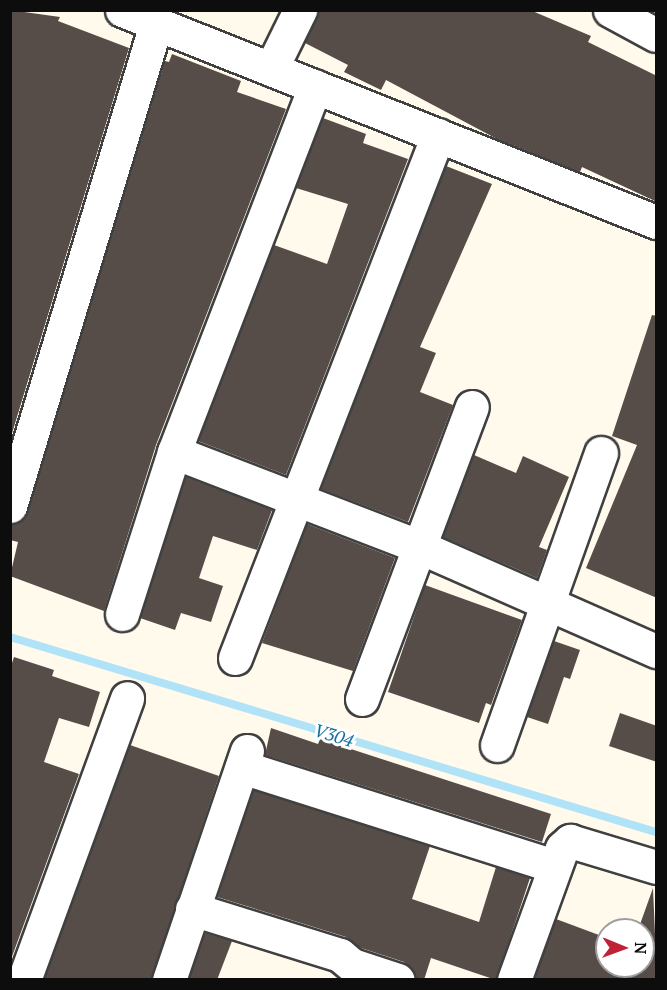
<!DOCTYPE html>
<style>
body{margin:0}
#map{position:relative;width:667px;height:990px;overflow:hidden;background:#fffaec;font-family:"PT Serif",serif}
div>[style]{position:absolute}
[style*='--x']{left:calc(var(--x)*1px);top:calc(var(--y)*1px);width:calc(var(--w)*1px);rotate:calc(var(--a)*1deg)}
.stream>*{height:8px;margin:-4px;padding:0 4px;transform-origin:4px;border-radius:4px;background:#b0e3f8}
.building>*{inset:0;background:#564d49}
.roads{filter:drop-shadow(2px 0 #404040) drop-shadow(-2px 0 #404040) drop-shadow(0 2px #404040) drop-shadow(0 -2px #404040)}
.minor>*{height:33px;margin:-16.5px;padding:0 16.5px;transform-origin:16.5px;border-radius:16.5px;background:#fff}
.tertiary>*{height:33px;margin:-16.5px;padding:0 16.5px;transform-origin:16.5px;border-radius:16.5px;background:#fff}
span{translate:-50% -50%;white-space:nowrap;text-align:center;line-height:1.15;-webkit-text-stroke:6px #fff;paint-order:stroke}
.water-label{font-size:18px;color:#1370a1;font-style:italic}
.frame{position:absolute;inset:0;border:12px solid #0d0d0d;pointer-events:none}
.north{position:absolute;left:595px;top:918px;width:60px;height:60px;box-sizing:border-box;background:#fff;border:2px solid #9e9e9e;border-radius:50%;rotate:91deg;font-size:16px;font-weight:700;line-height:24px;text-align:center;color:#0d0d0d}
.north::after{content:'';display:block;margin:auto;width:21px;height:27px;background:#c02137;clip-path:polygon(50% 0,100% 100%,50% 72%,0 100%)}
</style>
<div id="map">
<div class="stream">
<div style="--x:10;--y:637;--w:675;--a:16.8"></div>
</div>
<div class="building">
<div style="clip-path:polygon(10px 10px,60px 17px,58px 21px,129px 48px,10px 440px)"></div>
<div style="clip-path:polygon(320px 10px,530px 10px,591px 36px,588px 42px,657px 76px,657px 202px,582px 167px,580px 172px,497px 139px,386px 80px,381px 90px,344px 72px,348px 65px,305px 43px)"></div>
<div style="clip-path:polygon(172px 54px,241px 81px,237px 92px,286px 109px,156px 445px,104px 611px,10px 576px,18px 542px,10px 540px,10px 524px,22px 520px,28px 511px,165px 61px,169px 62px)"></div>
<div style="clip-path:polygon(323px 118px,366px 134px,363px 143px,408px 159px,286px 475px,198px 441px,274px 245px,327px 264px,348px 204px,296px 188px)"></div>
<div style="clip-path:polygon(446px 166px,492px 184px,420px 347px,436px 353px,420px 392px,453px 405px,408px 522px,321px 489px)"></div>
<div style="clip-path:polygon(652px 315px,657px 316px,657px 598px,586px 568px,637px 445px,612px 436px)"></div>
<div style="clip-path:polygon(474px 455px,516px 473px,523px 456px,569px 477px,539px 547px,547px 550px,537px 578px,443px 537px)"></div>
<div style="clip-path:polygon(186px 477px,272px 510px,257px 550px,213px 536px,199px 578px,223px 586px,211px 622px,181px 613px,175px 630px,140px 618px)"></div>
<div style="clip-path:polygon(307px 524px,395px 558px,353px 671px,262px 643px)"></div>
<div style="clip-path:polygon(425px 585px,522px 620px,491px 705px,486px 703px,479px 723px,388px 692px)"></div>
<div style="clip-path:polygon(554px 641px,580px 650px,570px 679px,564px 677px,548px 724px,527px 717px)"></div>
<div style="clip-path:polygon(14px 657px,54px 670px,52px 676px,100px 692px,89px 727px,59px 718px,44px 762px,79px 774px,10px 962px,10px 669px)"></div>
<div style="clip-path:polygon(620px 713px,657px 726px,657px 762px,609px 746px)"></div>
<div style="clip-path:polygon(271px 728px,318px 744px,320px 739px,551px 814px,542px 842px,265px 755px)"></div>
<div style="clip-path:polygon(130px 745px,219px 776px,151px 980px,44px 980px)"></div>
<div style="clip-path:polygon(253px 790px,430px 846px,412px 899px,479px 922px,496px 867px,530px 878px,496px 980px,431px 958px,424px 980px,417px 980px,404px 962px,361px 948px,346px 937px,217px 897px)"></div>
<div style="clip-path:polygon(653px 888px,657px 980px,534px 980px,556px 919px,607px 938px,607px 966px,643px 966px,643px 930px,638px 930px)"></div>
<div style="clip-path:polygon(205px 933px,232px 941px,217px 980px,189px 980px)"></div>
</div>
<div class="roads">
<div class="minor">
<div style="--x:610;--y:10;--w:52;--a:28.5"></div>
<div style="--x:271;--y:69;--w:66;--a:-63.8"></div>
<div style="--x:174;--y:452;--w:264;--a:21.1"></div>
<div style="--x:420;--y:547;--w:258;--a:23.8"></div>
<div style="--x:10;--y:506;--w:504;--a:-73.15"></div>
<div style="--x:122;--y:614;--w:170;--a:-72.2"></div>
<div style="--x:174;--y:452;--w:392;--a:-68.9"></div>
<div style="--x:235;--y:658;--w:561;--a:-68.79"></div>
<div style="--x:362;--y:699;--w:312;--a:-69.4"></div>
<div style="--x:497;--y:745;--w:310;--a:-70.4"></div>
<div style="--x:242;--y:767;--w:328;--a:17.6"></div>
<div style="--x:192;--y:909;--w:155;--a:17.3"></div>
<div style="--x:340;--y:955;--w:16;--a:40"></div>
<div style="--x:352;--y:965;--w:48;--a:18.1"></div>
<div style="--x:24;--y:980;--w:300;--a:-69.9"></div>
<div style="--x:169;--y:980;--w:242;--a:-71.2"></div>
<div style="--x:514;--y:980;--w:140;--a:-70"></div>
<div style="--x:562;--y:848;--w:11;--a:-41"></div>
<div style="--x:570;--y:841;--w:90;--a:16.8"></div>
</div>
<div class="tertiary">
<div style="--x:122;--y:10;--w:575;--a:21.65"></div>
</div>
</div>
<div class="water-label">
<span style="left:334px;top:735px;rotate:17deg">V304</span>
</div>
<div class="frame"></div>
<div class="north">N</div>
</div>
